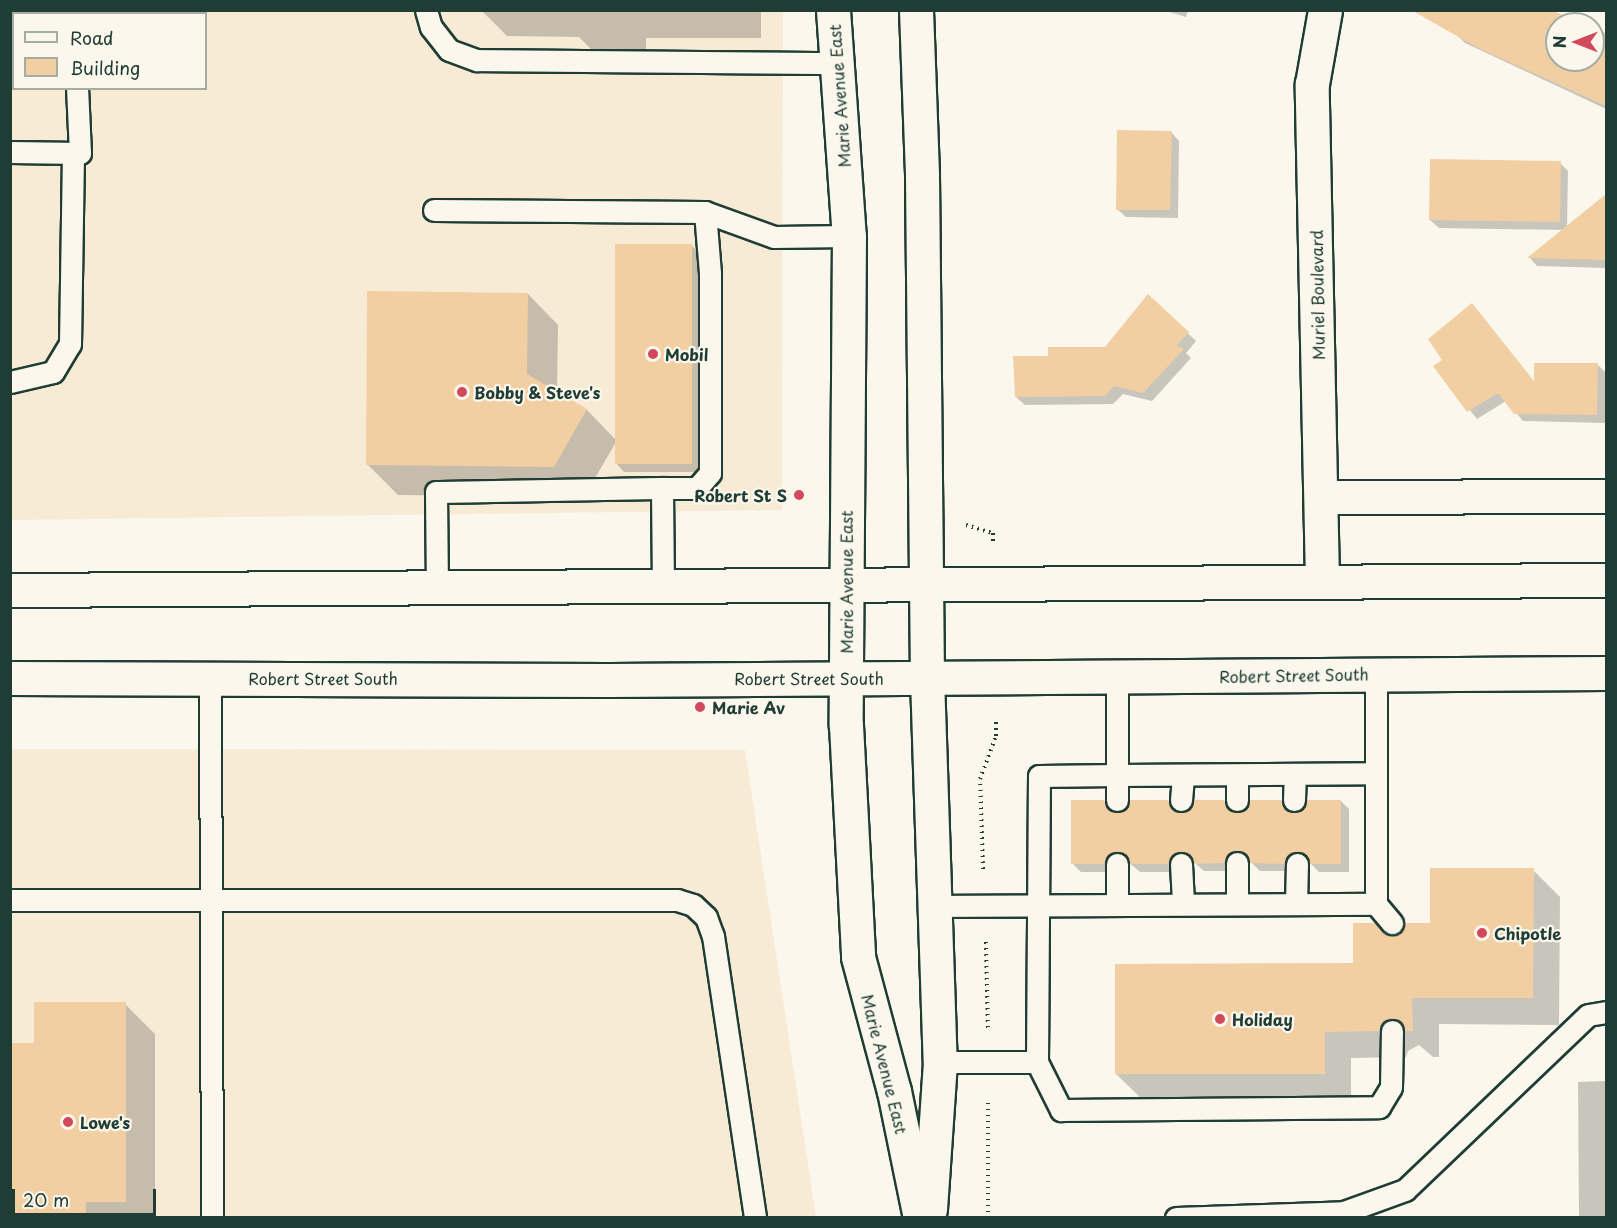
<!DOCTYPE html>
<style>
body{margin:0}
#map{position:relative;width:1617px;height:1228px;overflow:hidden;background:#fbf7ec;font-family:"Playpen Sans",sans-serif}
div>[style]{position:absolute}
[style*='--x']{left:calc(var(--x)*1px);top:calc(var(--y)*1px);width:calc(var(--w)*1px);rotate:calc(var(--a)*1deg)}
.built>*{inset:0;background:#f8ebd6}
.shadow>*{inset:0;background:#0003}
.building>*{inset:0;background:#f2cea3}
.path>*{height:4px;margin-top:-2px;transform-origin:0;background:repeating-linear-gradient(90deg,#1f3d34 0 1.5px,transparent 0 6px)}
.roads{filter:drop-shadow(2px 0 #1f3d34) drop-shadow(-2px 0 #1f3d34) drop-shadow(0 2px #1f3d34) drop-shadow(0 -2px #1f3d34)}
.service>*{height:21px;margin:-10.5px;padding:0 10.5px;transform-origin:10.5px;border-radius:10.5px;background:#fbf7ec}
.minor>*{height:33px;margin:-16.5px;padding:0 16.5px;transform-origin:16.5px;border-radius:16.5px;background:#fbf7ec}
.tertiary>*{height:33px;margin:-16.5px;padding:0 16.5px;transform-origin:16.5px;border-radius:16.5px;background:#fbf7ec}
.secondary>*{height:33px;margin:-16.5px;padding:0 16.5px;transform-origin:16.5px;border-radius:16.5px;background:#fbf7ec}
.dots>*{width:16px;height:16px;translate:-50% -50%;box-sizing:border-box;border:3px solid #fbf7ec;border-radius:50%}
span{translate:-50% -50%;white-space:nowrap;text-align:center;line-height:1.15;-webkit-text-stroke:4.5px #fbf7ec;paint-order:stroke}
.street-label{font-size:16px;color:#1f3d34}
.poi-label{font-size:16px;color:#1f3d34;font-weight:700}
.left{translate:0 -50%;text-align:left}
.right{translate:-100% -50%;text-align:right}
.frame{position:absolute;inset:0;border:12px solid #1f3d34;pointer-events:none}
.legend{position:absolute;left:12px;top:12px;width:195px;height:78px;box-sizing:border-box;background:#fbf7ec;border:2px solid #a3ada2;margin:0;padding:8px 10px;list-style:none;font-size:18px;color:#1f3d34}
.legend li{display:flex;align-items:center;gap:12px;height:30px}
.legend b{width:30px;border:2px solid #a3ada2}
.north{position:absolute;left:1545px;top:12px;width:60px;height:60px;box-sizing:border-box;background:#fbf7ec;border:2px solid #a3ada2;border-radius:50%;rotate:270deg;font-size:16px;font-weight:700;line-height:24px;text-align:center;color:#1f3d34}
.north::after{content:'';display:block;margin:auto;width:21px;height:27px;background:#d1495b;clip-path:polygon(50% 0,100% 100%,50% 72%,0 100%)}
.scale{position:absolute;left:12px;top:1189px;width:144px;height:27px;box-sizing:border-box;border:3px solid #1f3d34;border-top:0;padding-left:8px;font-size:18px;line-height:21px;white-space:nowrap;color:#1f3d34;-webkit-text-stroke:4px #fbf7ec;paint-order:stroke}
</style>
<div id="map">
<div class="built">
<div style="clip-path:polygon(evenodd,10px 11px,783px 11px,782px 510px,11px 520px,10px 11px,14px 14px,206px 14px,206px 88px,14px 88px,14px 14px)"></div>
<div style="clip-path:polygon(11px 749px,745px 750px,816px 1217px,11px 1218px)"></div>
</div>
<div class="shadow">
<div style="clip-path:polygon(481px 10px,761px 10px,761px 38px,646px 38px,646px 50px,592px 50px,579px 37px,507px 36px)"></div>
<div style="clip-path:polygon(1163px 10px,1188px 10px,1186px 17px)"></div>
<div style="clip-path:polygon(1467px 10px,1561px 24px,1557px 24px,1557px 60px,1606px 64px,1606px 109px,1465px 43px,1457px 35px)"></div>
<div style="clip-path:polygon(1171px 132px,1179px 141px,1178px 218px,1126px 217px,1117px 209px)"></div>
<div style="clip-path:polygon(1560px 163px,1568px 171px,1567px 228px,1606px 196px,1606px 268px,1537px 266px,1530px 258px,1565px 230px,1439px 228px,1430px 220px)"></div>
<div style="clip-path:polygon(692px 246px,700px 254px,700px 472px,624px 472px,616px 463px,616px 442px,584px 497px,398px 495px,367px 464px,528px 294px,558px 325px,557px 393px,587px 410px,616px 440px)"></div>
<div style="clip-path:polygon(1148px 296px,1196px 341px,1186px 353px,1191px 358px,1152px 401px,1123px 394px,1113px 404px,1025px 405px,1016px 397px,1049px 358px,1106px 348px)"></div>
<div style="clip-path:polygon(1597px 364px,1605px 372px,1605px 423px,1523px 421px,1506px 401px,1477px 419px,1435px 366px,1535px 383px)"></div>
<div style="clip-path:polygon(1104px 801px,1118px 814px,1129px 808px,1168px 801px,1181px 814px,1224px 801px,1238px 814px,1281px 801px,1294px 814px,1341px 801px,1349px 809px,1349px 872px,1319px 872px,1306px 859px,1292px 871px,1260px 871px,1247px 858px,1238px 860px,1233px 871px,1204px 871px,1190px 859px,1182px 862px,1177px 872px,1140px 872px,1125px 859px,1112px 872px,1081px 872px,1072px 863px)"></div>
<div style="clip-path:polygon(1533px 870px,1560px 897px,1559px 1025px,1439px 1024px,1439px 1057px,1433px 1057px,1419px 1045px,1408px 1051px,1406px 1057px,1351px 1058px,1351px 1100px,1144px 1101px,1116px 1074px,1355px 965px,1394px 937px,1431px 925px)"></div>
<div style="clip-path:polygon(125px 1004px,155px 1034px,155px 1218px,10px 1218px,35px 1045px)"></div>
<div style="clip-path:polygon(1606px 1081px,1606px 1218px,1579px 1218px,1578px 1082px)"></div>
</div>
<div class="building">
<div style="clip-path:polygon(1411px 10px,1551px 10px,1584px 24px,1557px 24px,1557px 60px,1593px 60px,1593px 28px,1606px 33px,1606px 106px,1478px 48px)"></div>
<div style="clip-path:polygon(1117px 130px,1172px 131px,1170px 210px,1116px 210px)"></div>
<div style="clip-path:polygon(1430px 159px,1561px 161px,1560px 222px,1429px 220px)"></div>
<div style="clip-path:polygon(1606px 194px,1606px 260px,1527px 258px)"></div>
<div style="clip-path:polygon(615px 244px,692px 244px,692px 464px,615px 464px)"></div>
<div style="clip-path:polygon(367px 291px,528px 293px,527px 374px,587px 409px,554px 467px,366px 465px)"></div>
<div style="clip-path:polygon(1148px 294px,1189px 332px,1177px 345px,1184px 349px,1143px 393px,1114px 386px,1105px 396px,1015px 397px,1013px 356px,1048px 356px,1048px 347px,1105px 347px)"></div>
<div style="clip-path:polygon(1472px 303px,1534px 381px,1534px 363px,1598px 363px,1597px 415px,1514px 414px,1498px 393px,1467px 412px,1433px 366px,1442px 360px,1428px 339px)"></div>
<div style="clip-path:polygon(1071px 800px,1104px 800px,1106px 807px,1116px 813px,1124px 811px,1130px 800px,1168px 800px,1173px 810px,1181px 813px,1191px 808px,1194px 800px,1224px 800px,1226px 807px,1236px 813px,1244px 811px,1250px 800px,1281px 800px,1287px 810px,1294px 813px,1304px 807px,1307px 800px,1341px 800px,1341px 864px,1310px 864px,1304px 853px,1297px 851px,1286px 857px,1284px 864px,1250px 863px,1248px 856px,1238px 850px,1230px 852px,1224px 863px,1194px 864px,1191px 857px,1181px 851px,1174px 854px,1168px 864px,1130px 864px,1124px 853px,1116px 851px,1106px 857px,1104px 864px,1071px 864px)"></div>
<div style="clip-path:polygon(1430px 868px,1534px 868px,1533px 998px,1412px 998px,1413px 1031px,1405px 1031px,1399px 1020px,1392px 1018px,1381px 1024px,1379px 1031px,1325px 1032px,1325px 1074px,1115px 1074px,1115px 964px,1353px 963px,1353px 923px,1375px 923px,1394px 936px,1401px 932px,1404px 923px,1430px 923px)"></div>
<div style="clip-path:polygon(34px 1002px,126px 1002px,126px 1202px,86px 1202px,86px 1218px,10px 1218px,10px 1043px,34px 1043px)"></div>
</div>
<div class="path">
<div style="--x:966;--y:525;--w:28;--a:17"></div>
<div style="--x:993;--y:533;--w:9;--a:90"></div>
<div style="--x:983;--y:869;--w:90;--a:-91.9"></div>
<div style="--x:980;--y:779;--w:46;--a:-69.6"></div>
<div style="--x:996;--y:736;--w:18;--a:-90"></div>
<div style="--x:986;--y:942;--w:86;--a:88.7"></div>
<div style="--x:988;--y:1218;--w:120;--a:-90"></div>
</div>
<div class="roads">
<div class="service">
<div style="--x:74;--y:10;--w:4;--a:90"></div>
<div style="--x:426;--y:10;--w:18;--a:74"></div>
<div style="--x:431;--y:27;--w:29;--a:52"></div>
<div style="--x:449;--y:50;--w:30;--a:20"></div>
<div style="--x:477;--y:60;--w:360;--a:0.5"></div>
<div style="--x:10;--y:152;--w:70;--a:0.8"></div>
<div style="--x:80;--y:153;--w:65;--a:-92.6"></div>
<div style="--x:434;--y:210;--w:271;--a:0.4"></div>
<div style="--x:705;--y:212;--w:73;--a:19.9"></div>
<div style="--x:774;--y:237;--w:75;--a:-0.8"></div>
<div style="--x:10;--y:382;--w:44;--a:-13.1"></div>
<div style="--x:53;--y:372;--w:33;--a:-59"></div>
<div style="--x:70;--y:344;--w:191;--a:-89.1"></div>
<div style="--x:663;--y:586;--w:98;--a:-90.6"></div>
<div style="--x:662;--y:488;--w:35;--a:0"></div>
<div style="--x:697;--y:488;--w:20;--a:-49"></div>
<div style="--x:710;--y:473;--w:200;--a:-90"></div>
<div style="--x:710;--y:273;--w:61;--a:-94.7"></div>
<div style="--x:437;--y:588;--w:96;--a:-90.6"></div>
<div style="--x:436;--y:492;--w:226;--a:-1"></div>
<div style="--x:210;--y:678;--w:540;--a:89.79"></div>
<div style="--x:1117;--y:800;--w:25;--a:-90"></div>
<div style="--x:1117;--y:775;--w:259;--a:-0.4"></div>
<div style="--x:1181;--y:800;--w:25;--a:-85"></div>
<div style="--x:1237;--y:800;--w:25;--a:-90"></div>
<div style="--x:1294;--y:800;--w:26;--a:-88"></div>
<div style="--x:1117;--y:864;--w:39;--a:90"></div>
<div style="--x:1181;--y:864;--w:39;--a:87"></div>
<div style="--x:10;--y:900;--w:667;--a:0"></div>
<div style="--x:677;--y:900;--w:17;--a:17"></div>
<div style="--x:693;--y:905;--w:18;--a:43"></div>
<div style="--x:706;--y:917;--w:20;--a:70"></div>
<div style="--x:713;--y:936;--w:285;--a:81.5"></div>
<div style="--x:1237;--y:904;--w:41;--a:-90"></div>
<div style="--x:1296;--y:904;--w:40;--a:-88.6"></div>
<div style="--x:1376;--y:904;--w:25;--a:50"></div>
<div style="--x:936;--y:906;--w:440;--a:-0.3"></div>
<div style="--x:1376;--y:904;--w:230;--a:-90"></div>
<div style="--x:940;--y:1062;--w:97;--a:0"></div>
<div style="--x:1037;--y:1062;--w:286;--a:-89.6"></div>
<div style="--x:1039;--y:776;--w:78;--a:-0.7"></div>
<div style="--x:1117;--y:775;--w:98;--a:-90"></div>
<div style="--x:1037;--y:1062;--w:54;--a:63.4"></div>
<div style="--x:1061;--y:1110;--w:318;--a:-0.5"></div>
<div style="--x:1379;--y:1107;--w:23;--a:-59"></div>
<div style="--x:1391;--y:1087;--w:56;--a:-89"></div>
<div style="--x:1176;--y:1218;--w:168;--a:-2"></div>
<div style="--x:1344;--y:1212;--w:65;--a:-19.8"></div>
<div style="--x:1405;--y:1190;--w:253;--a:-43.7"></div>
<div style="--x:1588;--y:1015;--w:18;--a:-9"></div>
</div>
<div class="minor">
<div style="--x:1321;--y:497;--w:285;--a:-0.2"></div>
<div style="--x:1322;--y:581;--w:497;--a:-91.2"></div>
<div style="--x:1312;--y:84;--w:75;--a:-80"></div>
</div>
<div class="tertiary">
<div style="--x:833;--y:10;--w:227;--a:86"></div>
<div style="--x:849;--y:236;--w:489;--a:90.4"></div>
<div style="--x:846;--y:725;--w:232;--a:87"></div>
<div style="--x:858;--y:957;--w:139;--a:75"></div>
<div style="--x:894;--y:1091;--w:130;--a:78.4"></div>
<div style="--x:916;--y:10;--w:166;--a:87.9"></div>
<div style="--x:922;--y:176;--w:502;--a:89.43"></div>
<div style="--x:927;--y:678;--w:384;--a:88.1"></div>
<div style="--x:940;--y:1062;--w:148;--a:93.9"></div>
</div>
<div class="secondary">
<div style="--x:10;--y:590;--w:1596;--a:-0.36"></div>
<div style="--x:10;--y:678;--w:599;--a:0.19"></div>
<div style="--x:609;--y:680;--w:997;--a:-0.4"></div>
</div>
</div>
<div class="dots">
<div style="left:653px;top:354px;background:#d1495b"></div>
<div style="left:462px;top:392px;background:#d1495b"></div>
<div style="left:799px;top:495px;background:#d1495b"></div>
<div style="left:700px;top:707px;background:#d1495b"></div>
<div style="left:1482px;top:933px;background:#d1495b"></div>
<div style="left:1220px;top:1019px;background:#d1495b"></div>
<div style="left:68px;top:1122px;background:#d1495b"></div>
</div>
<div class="street-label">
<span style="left:839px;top:96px;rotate:-94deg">Marie Avenue East</span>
<span style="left:1317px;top:295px;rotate:-91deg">Muriel Boulevard</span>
<span style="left:846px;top:582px;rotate:-90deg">Marie Avenue East</span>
<span style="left:1294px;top:675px;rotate:-1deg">Robert Street South</span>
<span style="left:323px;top:678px">Robert Street South</span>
<span style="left:809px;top:678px">Robert Street South</span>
<span style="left:885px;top:1064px;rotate:76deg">Marie Avenue East</span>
</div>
<div class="poi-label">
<span class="left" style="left:665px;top:354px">Mobil</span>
<span class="left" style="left:474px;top:392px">Bobby &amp; Steve's</span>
<span class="right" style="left:787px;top:495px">Robert St S</span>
<span class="left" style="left:712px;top:707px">Marie Av</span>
<span class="left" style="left:1494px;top:933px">Chipotle</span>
<span class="left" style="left:1232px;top:1019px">Holiday</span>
<span class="left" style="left:80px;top:1122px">Lowe's</span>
</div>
<div class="frame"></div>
<ul class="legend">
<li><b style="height:8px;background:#fbf7ec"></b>Road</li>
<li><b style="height:16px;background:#f2cea3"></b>Building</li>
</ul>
<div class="north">N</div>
<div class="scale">20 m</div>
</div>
